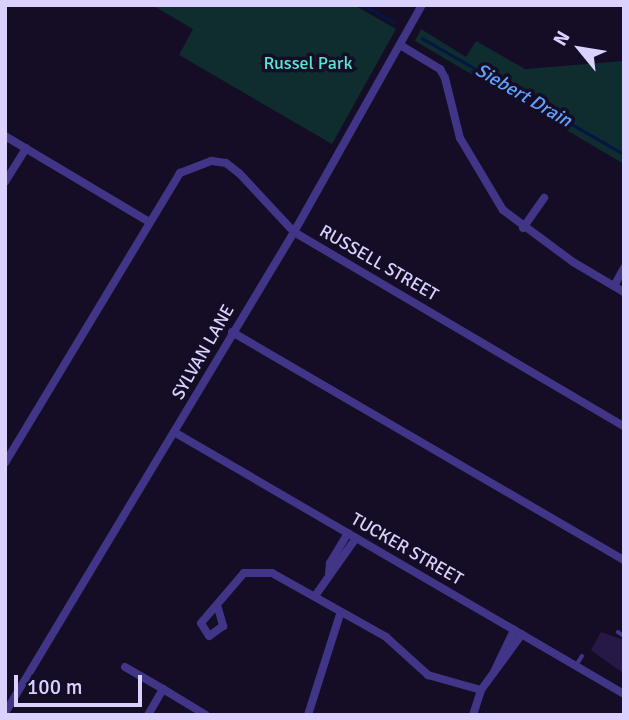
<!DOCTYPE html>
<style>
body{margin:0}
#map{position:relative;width:629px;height:720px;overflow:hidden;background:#140d25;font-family:Signika,sans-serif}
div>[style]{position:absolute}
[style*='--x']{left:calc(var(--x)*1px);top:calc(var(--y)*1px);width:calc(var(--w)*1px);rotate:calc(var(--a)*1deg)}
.green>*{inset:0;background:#0f2d2f}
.shadow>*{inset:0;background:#0007}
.stream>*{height:2.5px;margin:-1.25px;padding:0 1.25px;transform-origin:1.25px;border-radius:1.25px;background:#061644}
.building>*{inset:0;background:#271847}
.lane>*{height:3.5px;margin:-1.75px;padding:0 1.75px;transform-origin:1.75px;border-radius:1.75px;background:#413587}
.street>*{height:8px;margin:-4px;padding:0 4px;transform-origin:4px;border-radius:4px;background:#413587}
span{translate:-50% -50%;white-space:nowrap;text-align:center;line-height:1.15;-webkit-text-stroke:7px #140d25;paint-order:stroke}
.park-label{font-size:18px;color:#55e7d3}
.street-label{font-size:18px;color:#dbd1ff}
.water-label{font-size:19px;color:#5fa3ff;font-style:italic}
.frame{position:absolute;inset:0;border:7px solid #dbd1ff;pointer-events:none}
.north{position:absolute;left:545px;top:14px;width:70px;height:70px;-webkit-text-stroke:5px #140d25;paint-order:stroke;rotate:300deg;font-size:19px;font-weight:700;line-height:28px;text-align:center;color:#dbd1ff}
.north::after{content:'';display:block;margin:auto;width:24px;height:32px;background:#dbd1ff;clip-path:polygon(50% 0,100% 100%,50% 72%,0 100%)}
.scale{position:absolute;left:14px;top:675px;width:128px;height:32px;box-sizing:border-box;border:4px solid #dbd1ff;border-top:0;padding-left:9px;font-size:21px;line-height:24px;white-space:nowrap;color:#dbd1ff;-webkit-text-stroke:5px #140d25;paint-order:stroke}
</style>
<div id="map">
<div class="green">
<div style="clip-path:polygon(152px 5px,354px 5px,396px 29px,332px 144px,179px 55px,193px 29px)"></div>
<div style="clip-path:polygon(421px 29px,466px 57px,476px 41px,525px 69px,624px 61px,624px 164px,415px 41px)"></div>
</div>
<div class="shadow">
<div style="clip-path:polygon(624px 643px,624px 675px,593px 650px)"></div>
</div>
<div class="stream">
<div style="--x:363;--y:5;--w:35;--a:29"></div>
<div style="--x:422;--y:38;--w:233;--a:29.9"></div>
</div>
<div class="building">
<div style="clip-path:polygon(601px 632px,624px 640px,624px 674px,591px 650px)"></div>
</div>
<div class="lane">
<div style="--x:618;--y:632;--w:7;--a:34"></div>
<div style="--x:577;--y:664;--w:9;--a:-58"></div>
</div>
<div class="street">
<div style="--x:400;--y:45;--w:47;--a:31"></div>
<div style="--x:440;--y:69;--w:10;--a:61"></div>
<div style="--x:445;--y:78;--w:62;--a:76"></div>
<div style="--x:460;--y:138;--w:84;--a:59.2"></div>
<div style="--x:503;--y:210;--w:87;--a:36.6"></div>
<div style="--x:573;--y:262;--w:59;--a:30.5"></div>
<div style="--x:5;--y:136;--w:168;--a:30.8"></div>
<div style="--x:5;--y:182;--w:40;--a:-58"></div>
<div style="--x:523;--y:228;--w:37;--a:-55"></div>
<div style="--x:614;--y:286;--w:21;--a:-61"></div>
<div style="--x:232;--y:332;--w:453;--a:30.2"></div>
<div style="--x:174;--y:432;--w:521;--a:30.21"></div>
<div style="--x:5;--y:463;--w:339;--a:-58.9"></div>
<div style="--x:180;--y:173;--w:34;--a:-21"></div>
<div style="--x:212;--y:161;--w:14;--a:8"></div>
<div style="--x:226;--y:163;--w:16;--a:38"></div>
<div style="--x:239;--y:173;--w:81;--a:47"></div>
<div style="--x:294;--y:232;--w:383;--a:30.5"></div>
<div style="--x:329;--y:574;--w:11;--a:-85"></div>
<div style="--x:330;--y:563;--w:35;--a:-59"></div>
<div style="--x:315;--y:596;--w:71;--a:-54.7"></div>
<div style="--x:218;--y:608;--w:19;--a:74"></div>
<div style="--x:223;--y:626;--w:17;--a:144"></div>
<div style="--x:209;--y:636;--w:15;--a:-122"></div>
<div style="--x:201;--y:623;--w:66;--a:-49.3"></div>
<div style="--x:244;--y:573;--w:28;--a:0"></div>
<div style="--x:272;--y:573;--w:131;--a:29.3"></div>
<div style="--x:386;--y:637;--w:57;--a:42.1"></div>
<div style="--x:428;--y:675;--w:55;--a:15.8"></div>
<div style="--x:125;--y:667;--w:44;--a:30.1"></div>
<div style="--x:494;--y:672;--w:47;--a:-64.5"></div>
<div style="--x:5;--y:713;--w:561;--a:-59"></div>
<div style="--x:294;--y:232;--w:261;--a:-60.6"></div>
<div style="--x:148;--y:715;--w:30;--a:-60"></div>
<div style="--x:163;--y:689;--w:50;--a:31.2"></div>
<div style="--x:308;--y:715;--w:106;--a:-72.4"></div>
<div style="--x:473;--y:715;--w:26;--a:-72"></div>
<div style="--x:481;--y:690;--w:69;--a:-53.8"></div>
</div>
<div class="park-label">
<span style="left:308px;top:63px">Russel Park</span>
</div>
<div class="street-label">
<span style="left:379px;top:263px;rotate:30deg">RUSSELL STREET</span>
<span style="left:203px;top:352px;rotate:-60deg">SYLVAN LANE</span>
<span style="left:407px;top:549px;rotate:30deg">TUCKER STREET</span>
</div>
<div class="water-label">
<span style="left:523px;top:96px;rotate:30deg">Siebert Drain</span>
</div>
<div class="frame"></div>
<div class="north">N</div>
<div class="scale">100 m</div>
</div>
